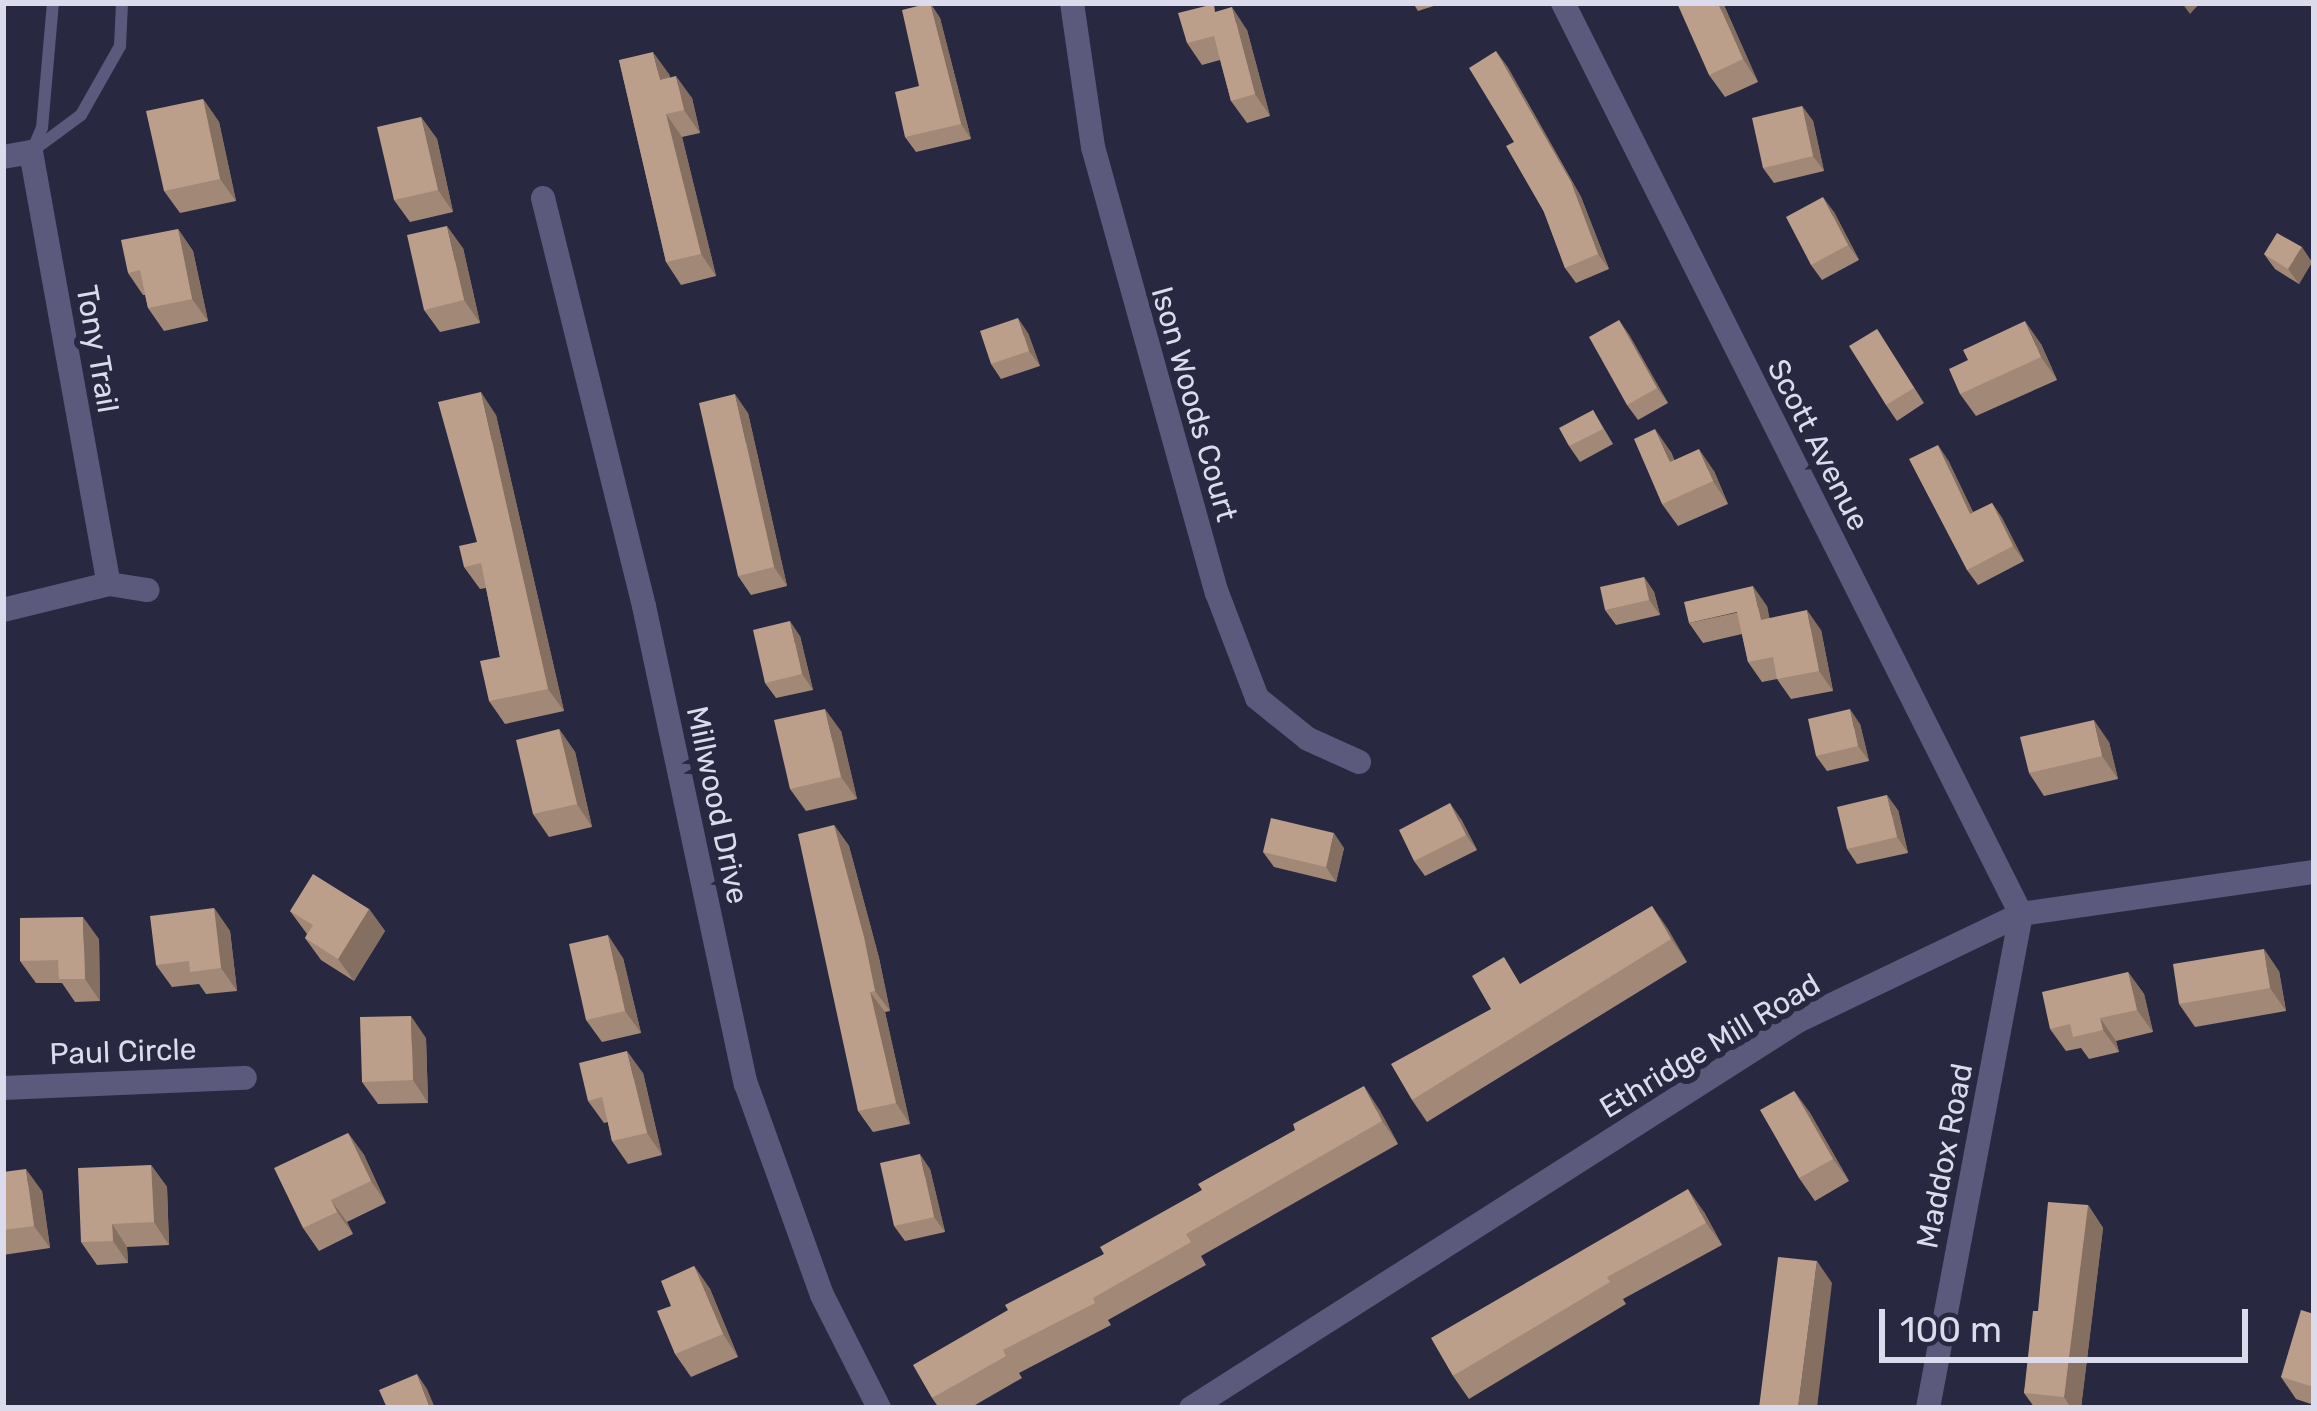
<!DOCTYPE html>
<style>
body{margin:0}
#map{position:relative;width:2317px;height:1411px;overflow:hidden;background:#292841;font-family:Rubik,sans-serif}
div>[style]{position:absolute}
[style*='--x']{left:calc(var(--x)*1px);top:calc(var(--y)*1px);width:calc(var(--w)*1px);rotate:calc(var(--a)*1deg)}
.lane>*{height:12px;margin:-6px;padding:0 6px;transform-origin:6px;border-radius:6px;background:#5b5a7d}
.street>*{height:24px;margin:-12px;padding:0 12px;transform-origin:12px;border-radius:12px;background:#5b5a7d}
.wall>*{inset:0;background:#a28977}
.shaded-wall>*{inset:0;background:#846f61}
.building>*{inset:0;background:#bc9f8a}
span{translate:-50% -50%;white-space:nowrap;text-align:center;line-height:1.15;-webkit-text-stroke:12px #292841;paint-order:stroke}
.street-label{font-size:30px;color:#dbdbec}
.frame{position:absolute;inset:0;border:6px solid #dbdbec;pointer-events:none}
.scale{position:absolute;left:1879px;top:1309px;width:369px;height:54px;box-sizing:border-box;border:6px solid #dbdbec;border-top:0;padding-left:15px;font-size:36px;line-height:42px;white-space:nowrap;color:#dbdbec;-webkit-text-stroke:9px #292841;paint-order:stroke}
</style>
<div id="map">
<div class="lane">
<div style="--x:32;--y:151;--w:25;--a:-67"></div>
<div style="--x:42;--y:128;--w:125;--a:-85"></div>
<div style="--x:31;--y:152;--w:62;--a:-36.5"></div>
<div style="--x:81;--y:115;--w:79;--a:-60.5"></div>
<div style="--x:120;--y:46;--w:43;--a:-87.3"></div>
</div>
<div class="street">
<div style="--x:1072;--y:3;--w:146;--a:81.7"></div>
<div style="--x:1093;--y:147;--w:463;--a:74.5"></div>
<div style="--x:1217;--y:593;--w:112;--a:69.1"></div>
<div style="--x:1257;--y:698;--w:65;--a:38.8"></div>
<div style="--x:1308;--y:739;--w:56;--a:24.3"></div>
<div style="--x:1563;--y:3;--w:1020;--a:63.31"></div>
<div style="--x:2021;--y:914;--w:503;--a:100.66"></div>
<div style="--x:3;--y:157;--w:28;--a:-10"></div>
<div style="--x:31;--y:152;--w:439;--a:79.8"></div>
<div style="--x:543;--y:198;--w:420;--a:76.1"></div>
<div style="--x:644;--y:606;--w:489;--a:78"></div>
<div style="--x:746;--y:1084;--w:224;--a:70.2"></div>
<div style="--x:822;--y:1295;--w:127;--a:63.2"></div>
<div style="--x:3;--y:610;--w:109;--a:-13.8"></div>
<div style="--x:109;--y:584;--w:39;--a:9"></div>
<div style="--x:3;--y:1088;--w:242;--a:-2.4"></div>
<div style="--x:1191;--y:1408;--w:720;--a:-32.52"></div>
<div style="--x:1798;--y:1021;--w:247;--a:-25.6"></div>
<div style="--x:2021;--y:914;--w:296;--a:-8.2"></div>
</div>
<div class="wall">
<div style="clip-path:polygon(930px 3px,940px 18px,971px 139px,916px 152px,905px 137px,919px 86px)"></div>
<div style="clip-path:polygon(1413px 3px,1443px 3px,1418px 11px)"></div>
<div style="clip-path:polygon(1723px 3px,1758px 82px,1725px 97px,1709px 75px)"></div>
<div style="clip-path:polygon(1219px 11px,1247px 30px,1270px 116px,1247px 123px,1231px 101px,1220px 60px,1202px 65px,1187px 43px)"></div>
<div style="clip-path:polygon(619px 60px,669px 74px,670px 78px,692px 98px,700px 133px,682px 137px,716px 276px,681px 285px,666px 262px)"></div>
<div style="clip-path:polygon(1507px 66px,1581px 197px,1609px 269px,1576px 283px,1565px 268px,1544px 212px,1514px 142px)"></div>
<div style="clip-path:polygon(203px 99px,219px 122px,236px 201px,180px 213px,164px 191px)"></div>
<div style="clip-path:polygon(1802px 106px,1813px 121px,1824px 171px,1774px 183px,1763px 168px)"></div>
<div style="clip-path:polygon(421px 117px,437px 139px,453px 212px,410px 222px,394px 200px)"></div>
<div style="clip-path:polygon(1834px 212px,1859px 260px,1822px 280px,1811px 265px)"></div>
<div style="clip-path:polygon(178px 229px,193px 251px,208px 321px,164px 331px,148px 308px,145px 295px,143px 295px,128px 273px)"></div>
<div style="clip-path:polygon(463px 248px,480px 323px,440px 332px,424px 310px)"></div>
<div style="clip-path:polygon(2264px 254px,2312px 262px,2299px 284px,2275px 269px)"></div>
<div style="clip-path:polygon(1619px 320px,1668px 403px,1638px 420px,1627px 405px)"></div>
<div style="clip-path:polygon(1877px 329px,1924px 403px,1897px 421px,1886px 405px)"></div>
<div style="clip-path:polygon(1028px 333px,1040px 366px,1001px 379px,991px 364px)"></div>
<div style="clip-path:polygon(2041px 344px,2057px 380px,1976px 416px,1960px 394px,1968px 360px)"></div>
<div style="clip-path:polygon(1593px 410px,1613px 444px,1580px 462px,1569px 446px)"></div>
<div style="clip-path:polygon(748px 413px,787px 586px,751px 595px,738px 576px)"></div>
<div style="clip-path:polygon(496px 415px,564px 711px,505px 724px,489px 701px,500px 657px,486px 588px,480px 589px,464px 567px,477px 542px)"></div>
<div style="clip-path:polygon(1671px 452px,1674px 460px,1714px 471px,1728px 504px,1678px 526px,1662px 504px)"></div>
<div style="clip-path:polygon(1948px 460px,1973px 512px,1992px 503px,2002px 518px,2024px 561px,1978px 585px,1967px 570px)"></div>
<div style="clip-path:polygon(1644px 577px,1654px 592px,1660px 615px,1616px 625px,1605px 610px)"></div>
<div style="clip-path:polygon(1767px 606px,1769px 618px,1821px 630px,1833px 691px,1791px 699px,1777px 679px,1762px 682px,1748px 662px,1742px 634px,1703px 643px,1689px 623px)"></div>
<div style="clip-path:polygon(800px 636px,813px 690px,776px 698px,765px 683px)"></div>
<div style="clip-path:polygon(1860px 724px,1869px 761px,1827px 771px,1816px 756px)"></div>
<div style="clip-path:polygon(559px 729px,575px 752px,592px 827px,549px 837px,533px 814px)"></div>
<div style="clip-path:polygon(841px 731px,857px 799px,806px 811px,790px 789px)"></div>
<div style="clip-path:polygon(2109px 742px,2118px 779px,2044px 796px,2029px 773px)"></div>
<div style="clip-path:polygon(1898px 810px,1908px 853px,1857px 864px,1847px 849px)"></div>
<div style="clip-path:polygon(1461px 819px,1477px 850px,1425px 876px,1414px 861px)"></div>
<div style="clip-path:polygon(834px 825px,849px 846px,879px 958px,890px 1011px,885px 1012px,910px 1124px,873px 1132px,858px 1111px)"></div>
<div style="clip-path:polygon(1344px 848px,1336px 882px,1274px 867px,1263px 852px)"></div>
<div style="clip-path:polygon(1652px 906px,1687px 962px,1427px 1122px,1412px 1100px,1522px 983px)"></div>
<div style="clip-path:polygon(214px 908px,230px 931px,237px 991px,206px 994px,199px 984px,172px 987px,156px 965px)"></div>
<div style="clip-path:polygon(369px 909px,385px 931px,354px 981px,321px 960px,305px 938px,307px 934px,290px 911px)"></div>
<div style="clip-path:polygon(99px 939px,100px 1001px,75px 1002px,62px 983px,36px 983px,20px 961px)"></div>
<div style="clip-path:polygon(623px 958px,641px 1033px,602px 1042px,586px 1020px)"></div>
<div style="clip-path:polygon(2279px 971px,2286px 1011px,2195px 1027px,2179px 1004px)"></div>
<div style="clip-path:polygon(2128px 972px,2144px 994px,2153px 1032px,2116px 1041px,2119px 1052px,2089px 1059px,2081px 1048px,2066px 1051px,2050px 1029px)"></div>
<div style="clip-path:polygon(426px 1038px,428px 1103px,378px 1104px,362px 1082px)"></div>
<div style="clip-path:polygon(643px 1073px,662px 1155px,628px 1164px,612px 1141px,608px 1122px,604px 1123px,588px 1101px)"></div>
<div style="clip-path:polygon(1794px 1091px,1810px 1113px,1849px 1181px,1815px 1201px,1799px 1178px)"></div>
<div style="clip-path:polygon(1379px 1109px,1398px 1144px,1201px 1256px,1206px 1265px,1108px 1320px,1111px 1325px,1019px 1373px,1022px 1378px,970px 1408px,939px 1408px,932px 1398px,1104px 1254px,1202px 1190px)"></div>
<div style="clip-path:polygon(348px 1133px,364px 1155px,386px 1203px,347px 1222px,353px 1234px,319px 1251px,303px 1228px)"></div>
<div style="clip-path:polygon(151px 1165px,167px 1187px,169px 1245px,127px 1247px,128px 1263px,97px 1265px,81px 1242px)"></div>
<div style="clip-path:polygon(930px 1169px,945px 1232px,905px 1241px,894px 1226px)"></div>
<div style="clip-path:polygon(3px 1172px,42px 1191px,50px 1248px,3px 1255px)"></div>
<div style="clip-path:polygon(2088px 1205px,2103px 1228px,2081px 1408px,2035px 1408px,2024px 1393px,2038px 1311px)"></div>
<div style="clip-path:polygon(1704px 1212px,1722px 1245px,1623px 1299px,1626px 1304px,1469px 1399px,1453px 1376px)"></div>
<div style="clip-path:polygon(694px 1266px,710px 1289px,738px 1357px,691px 1377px,675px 1354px,671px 1306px)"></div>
<div style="clip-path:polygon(2314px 1314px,2314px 1405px,2296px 1399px,2281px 1377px)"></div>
</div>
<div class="shaded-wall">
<div style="clip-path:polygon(930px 3px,940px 18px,971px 139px,961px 124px)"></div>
<div style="clip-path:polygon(1718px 3px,1723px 3px,1758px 82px,1743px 59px)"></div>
<div style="clip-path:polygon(2182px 3px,2200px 3px,2190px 14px)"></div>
<div style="clip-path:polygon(1232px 7px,1247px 30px,1270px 116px,1255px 94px)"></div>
<div style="clip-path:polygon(1496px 51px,1507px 66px,1581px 197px,1609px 269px,1598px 254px)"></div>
<div style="clip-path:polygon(653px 52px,669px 74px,675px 102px,660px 80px)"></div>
<div style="clip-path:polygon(676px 76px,692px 98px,700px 133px,684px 110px)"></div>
<div style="clip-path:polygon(203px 99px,219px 122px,236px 201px,220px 179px)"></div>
<div style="clip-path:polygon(1802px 106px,1813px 121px,1824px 171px,1813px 156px)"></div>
<div style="clip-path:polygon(666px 114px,682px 137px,716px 276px,701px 254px)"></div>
<div style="clip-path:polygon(421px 117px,437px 139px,453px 212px,438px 190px)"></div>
<div style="clip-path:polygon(1823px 197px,1834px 212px,1859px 260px,1848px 245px)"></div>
<div style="clip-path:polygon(447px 226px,463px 248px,480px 323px,464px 300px)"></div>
<div style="clip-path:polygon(178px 229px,193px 251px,208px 321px,192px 299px)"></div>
<div style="clip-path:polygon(2302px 247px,2312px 262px,2299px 284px,2288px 269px)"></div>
<div style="clip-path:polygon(1018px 318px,1028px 333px,1040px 366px,1029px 351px)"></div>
<div style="clip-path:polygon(1619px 320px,1630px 336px,1668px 403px,1657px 388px)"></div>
<div style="clip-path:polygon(2025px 321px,2041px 344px,2057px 380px,2041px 357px)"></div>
<div style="clip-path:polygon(481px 392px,496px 415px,564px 711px,548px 689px)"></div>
<div style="clip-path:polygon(735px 394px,748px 413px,787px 586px,774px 567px)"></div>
<div style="clip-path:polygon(1655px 429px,1671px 452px,1685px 484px,1670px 462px)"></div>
<div style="clip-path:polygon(1938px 445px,1948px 460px,1981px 529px,1970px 514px)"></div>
<div style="clip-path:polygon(1699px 449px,1714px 471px,1728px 504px,1713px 481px)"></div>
<div style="clip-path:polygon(1992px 503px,2002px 518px,2024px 561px,2013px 546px)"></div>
<div style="clip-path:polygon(1644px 577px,1654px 592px,1660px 615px,1649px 600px)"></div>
<div style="clip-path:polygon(1753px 586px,1767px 606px,1774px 639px,1761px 620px)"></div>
<div style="clip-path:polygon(1807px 610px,1821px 630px,1833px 691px,1819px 671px)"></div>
<div style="clip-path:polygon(790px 621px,800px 636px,813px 690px,802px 674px)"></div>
<div style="clip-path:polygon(825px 709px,841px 731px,857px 799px,841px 777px)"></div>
<div style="clip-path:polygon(1850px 709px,1860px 724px,1869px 761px,1858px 746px)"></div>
<div style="clip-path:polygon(2094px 720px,2109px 742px,2118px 779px,2102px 756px)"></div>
<div style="clip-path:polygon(559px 729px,575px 752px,592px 827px,577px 804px)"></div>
<div style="clip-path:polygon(1887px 795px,1898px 810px,1908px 853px,1897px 837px)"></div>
<div style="clip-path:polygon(1450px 803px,1461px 819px,1477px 850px,1466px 835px)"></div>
<div style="clip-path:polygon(834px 825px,849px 846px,879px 958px,890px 1011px,875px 991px)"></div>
<div style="clip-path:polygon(1334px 833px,1344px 848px,1336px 882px,1326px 867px)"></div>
<div style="clip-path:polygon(1652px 906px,1668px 929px,1687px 962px,1671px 939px)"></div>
<div style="clip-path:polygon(214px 908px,230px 931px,237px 991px,221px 968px)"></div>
<div style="clip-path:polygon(369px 909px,385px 931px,354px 981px,338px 959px)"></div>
<div style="clip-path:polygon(83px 917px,99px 939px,100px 1001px,85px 979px)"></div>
<div style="clip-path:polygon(608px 935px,623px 958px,641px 1033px,625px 1011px)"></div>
<div style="clip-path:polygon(2264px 949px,2279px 971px,2286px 1011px,2270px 988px)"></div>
<div style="clip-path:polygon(2128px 972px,2144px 994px,2153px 1032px,2137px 1010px)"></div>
<div style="clip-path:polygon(870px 992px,885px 1012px,910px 1124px,896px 1103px)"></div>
<div style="clip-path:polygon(411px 1016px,426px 1038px,428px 1103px,413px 1080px)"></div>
<div style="clip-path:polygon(2100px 1018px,2116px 1041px,2119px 1052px,2103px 1030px)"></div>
<div style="clip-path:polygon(627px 1051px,643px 1073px,662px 1155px,647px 1133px)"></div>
<div style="clip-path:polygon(1364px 1086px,1379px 1109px,1398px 1144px,1382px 1121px)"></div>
<div style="clip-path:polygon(1794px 1091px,1810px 1113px,1849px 1181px,1833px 1159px)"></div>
<div style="clip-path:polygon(348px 1133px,364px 1155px,386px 1203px,371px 1181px)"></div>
<div style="clip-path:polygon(920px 1154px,930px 1169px,945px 1232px,934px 1217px)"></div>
<div style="clip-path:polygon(151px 1165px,167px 1187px,169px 1245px,154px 1222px)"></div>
<div style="clip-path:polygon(26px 1169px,42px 1191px,50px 1248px,34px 1226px)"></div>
<div style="clip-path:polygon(1688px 1189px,1704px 1212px,1722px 1245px,1706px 1223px)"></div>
<div style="clip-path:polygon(331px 1200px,347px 1222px,353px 1234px,337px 1212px)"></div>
<div style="clip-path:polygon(2088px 1205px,2103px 1228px,2081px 1408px,2071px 1408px,2064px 1397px)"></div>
<div style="clip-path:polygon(112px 1224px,127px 1247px,128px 1263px,113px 1241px)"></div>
<div style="clip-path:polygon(1817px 1261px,1832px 1283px,1817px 1408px,1798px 1408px)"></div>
<div style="clip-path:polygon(694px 1266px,710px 1289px,738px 1357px,723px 1334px)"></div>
<div style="clip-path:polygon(417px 1374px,427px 1389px,435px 1408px,430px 1408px)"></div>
</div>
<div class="building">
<div style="clip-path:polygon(930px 3px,961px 124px,905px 137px,895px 92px,919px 86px,902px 10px)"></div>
<div style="clip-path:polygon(1677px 3px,1718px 3px,1743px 59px,1709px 75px)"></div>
<div style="clip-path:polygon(1214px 4px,1215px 12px,1232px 7px,1255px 94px,1231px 101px,1214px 36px,1187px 43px,1178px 13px)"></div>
<div style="clip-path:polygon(1496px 51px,1571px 182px,1598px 254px,1565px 268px,1544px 212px,1506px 146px,1514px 142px,1469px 68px)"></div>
<div style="clip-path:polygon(653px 52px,660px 80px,676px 76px,684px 110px,666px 114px,701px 254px,666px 262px,619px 60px)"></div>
<div style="clip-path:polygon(203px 99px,220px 179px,164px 191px,146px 111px)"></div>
<div style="clip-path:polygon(1802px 106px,1813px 156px,1763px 168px,1752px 118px)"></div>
<div style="clip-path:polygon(421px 117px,438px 190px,394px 200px,377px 127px)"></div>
<div style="clip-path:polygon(1823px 197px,1848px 245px,1811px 265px,1786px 217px)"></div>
<div style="clip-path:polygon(447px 226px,464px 300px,424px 310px,407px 235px)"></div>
<div style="clip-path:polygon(178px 229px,192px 299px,148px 308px,140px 270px,128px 273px,121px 240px)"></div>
<div style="clip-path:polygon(2277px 233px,2302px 247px,2288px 269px,2264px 254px)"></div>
<div style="clip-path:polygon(1018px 318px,1029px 351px,991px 364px,980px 331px)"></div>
<div style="clip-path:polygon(1619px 320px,1657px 388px,1627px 405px,1589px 337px)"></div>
<div style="clip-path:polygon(2025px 321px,2041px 357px,1960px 394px,1949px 369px,1968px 360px,1963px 350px)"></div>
<div style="clip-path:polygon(1877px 329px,1914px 388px,1886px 405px,1849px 346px)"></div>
<div style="clip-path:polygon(481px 392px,548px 689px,489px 701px,480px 661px,500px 657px,481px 563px,464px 567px,459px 546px,477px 542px,438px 402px)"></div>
<div style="clip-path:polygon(735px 394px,774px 567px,738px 576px,699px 403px)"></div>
<div style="clip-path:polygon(1593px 410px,1603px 429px,1569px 446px,1559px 428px)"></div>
<div style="clip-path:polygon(1655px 429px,1670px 462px,1699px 449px,1713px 481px,1662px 504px,1634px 439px)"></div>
<div style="clip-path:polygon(1938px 445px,1970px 514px,1992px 503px,2013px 546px,1967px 570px,1909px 459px)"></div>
<div style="clip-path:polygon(1644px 577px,1649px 600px,1605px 610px,1600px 587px)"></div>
<div style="clip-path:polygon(1753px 586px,1761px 620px,1807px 610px,1819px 671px,1777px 679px,1773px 657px,1748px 662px,1737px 612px,1689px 623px,1684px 602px)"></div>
<div style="clip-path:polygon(790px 621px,802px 674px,765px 683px,753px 630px)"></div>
<div style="clip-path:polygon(825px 709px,841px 777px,790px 789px,774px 720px)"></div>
<div style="clip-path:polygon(1850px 709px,1858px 746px,1816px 756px,1808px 719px)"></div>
<div style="clip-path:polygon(2094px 720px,2102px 756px,2029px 773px,2020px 737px)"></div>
<div style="clip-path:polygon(559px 729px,577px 804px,533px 814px,516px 740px)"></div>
<div style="clip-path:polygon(1887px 795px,1897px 837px,1847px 849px,1837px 807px)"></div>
<div style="clip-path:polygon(1450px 803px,1466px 835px,1414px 861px,1399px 830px)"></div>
<div style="clip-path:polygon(1271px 818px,1334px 833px,1326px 867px,1263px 852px)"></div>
<div style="clip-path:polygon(834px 825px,864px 937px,875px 991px,870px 992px,896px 1103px,858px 1111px,798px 834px)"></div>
<div style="clip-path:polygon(313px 874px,369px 909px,338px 959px,305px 938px,313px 925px,290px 911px)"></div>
<div style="clip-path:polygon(1652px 906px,1671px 939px,1412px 1100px,1391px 1064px,1491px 1009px,1472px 976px,1504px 957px,1520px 984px)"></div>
<div style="clip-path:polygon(214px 908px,221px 968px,190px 972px,189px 961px,156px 965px,150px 916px)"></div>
<div style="clip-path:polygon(83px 917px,85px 979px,59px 979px,58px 960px,20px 961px,20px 918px)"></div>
<div style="clip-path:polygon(608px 935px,625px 1011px,586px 1020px,569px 944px)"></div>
<div style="clip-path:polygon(2264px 949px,2270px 988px,2179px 1004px,2173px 964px)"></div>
<div style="clip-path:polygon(2128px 972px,2137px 1010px,2100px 1018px,2103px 1030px,2073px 1037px,2070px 1024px,2050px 1029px,2042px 992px)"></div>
<div style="clip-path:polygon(411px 1016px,413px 1080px,362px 1082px,360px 1017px)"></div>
<div style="clip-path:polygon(627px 1051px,647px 1133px,612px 1141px,602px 1097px,588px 1101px,579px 1063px)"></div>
<div style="clip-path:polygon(1364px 1086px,1382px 1121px,1186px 1234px,1191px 1242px,1093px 1298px,1095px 1303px,1003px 1350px,1006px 1356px,932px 1398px,913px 1365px,1008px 1310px,1005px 1305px,1104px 1254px,1100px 1247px,1202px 1190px,1198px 1184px,1295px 1130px,1293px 1124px)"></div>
<div style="clip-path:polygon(1794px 1091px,1833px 1159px,1799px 1178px,1760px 1110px)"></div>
<div style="clip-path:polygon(348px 1133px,371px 1181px,331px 1200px,337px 1212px,303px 1228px,274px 1168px)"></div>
<div style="clip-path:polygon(920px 1154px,934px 1217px,894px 1226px,880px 1163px)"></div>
<div style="clip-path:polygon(151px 1165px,154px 1222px,112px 1224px,113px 1241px,81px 1242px,78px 1168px)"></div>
<div style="clip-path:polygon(26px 1169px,34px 1226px,3px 1230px,3px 1172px)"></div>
<div style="clip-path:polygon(1688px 1189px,1706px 1223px,1607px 1277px,1610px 1282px,1453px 1376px,1431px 1338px)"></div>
<div style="clip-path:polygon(2048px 1202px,2088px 1205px,2064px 1397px,2024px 1393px,2033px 1311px,2038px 1311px)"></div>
<div style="clip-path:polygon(1778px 1257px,1817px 1261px,1798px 1408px,1759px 1408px)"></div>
<div style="clip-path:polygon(694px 1266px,723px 1334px,675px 1354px,657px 1311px,671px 1306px,661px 1281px)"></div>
<div style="clip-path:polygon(2301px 1310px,2314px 1314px,2314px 1387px,2281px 1377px)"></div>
<div style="clip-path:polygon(417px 1374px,430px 1408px,387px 1408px,379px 1390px)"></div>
</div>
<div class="street-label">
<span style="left:97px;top:349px;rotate:80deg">Tony Trail</span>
<span style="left:1194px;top:404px;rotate:74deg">Ison Woods Court</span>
<span style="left:1818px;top:445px;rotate:63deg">Scott Avenue</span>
<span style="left:717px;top:805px;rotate:78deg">Millwood Drive</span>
<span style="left:1710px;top:1046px;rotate:-31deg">Ethridge Mill Road</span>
<span style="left:123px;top:1052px;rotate:-2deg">Paul Circle</span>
<span style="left:1945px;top:1156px;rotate:-79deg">Maddox Road</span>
</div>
<div class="frame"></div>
<div class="scale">100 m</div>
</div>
